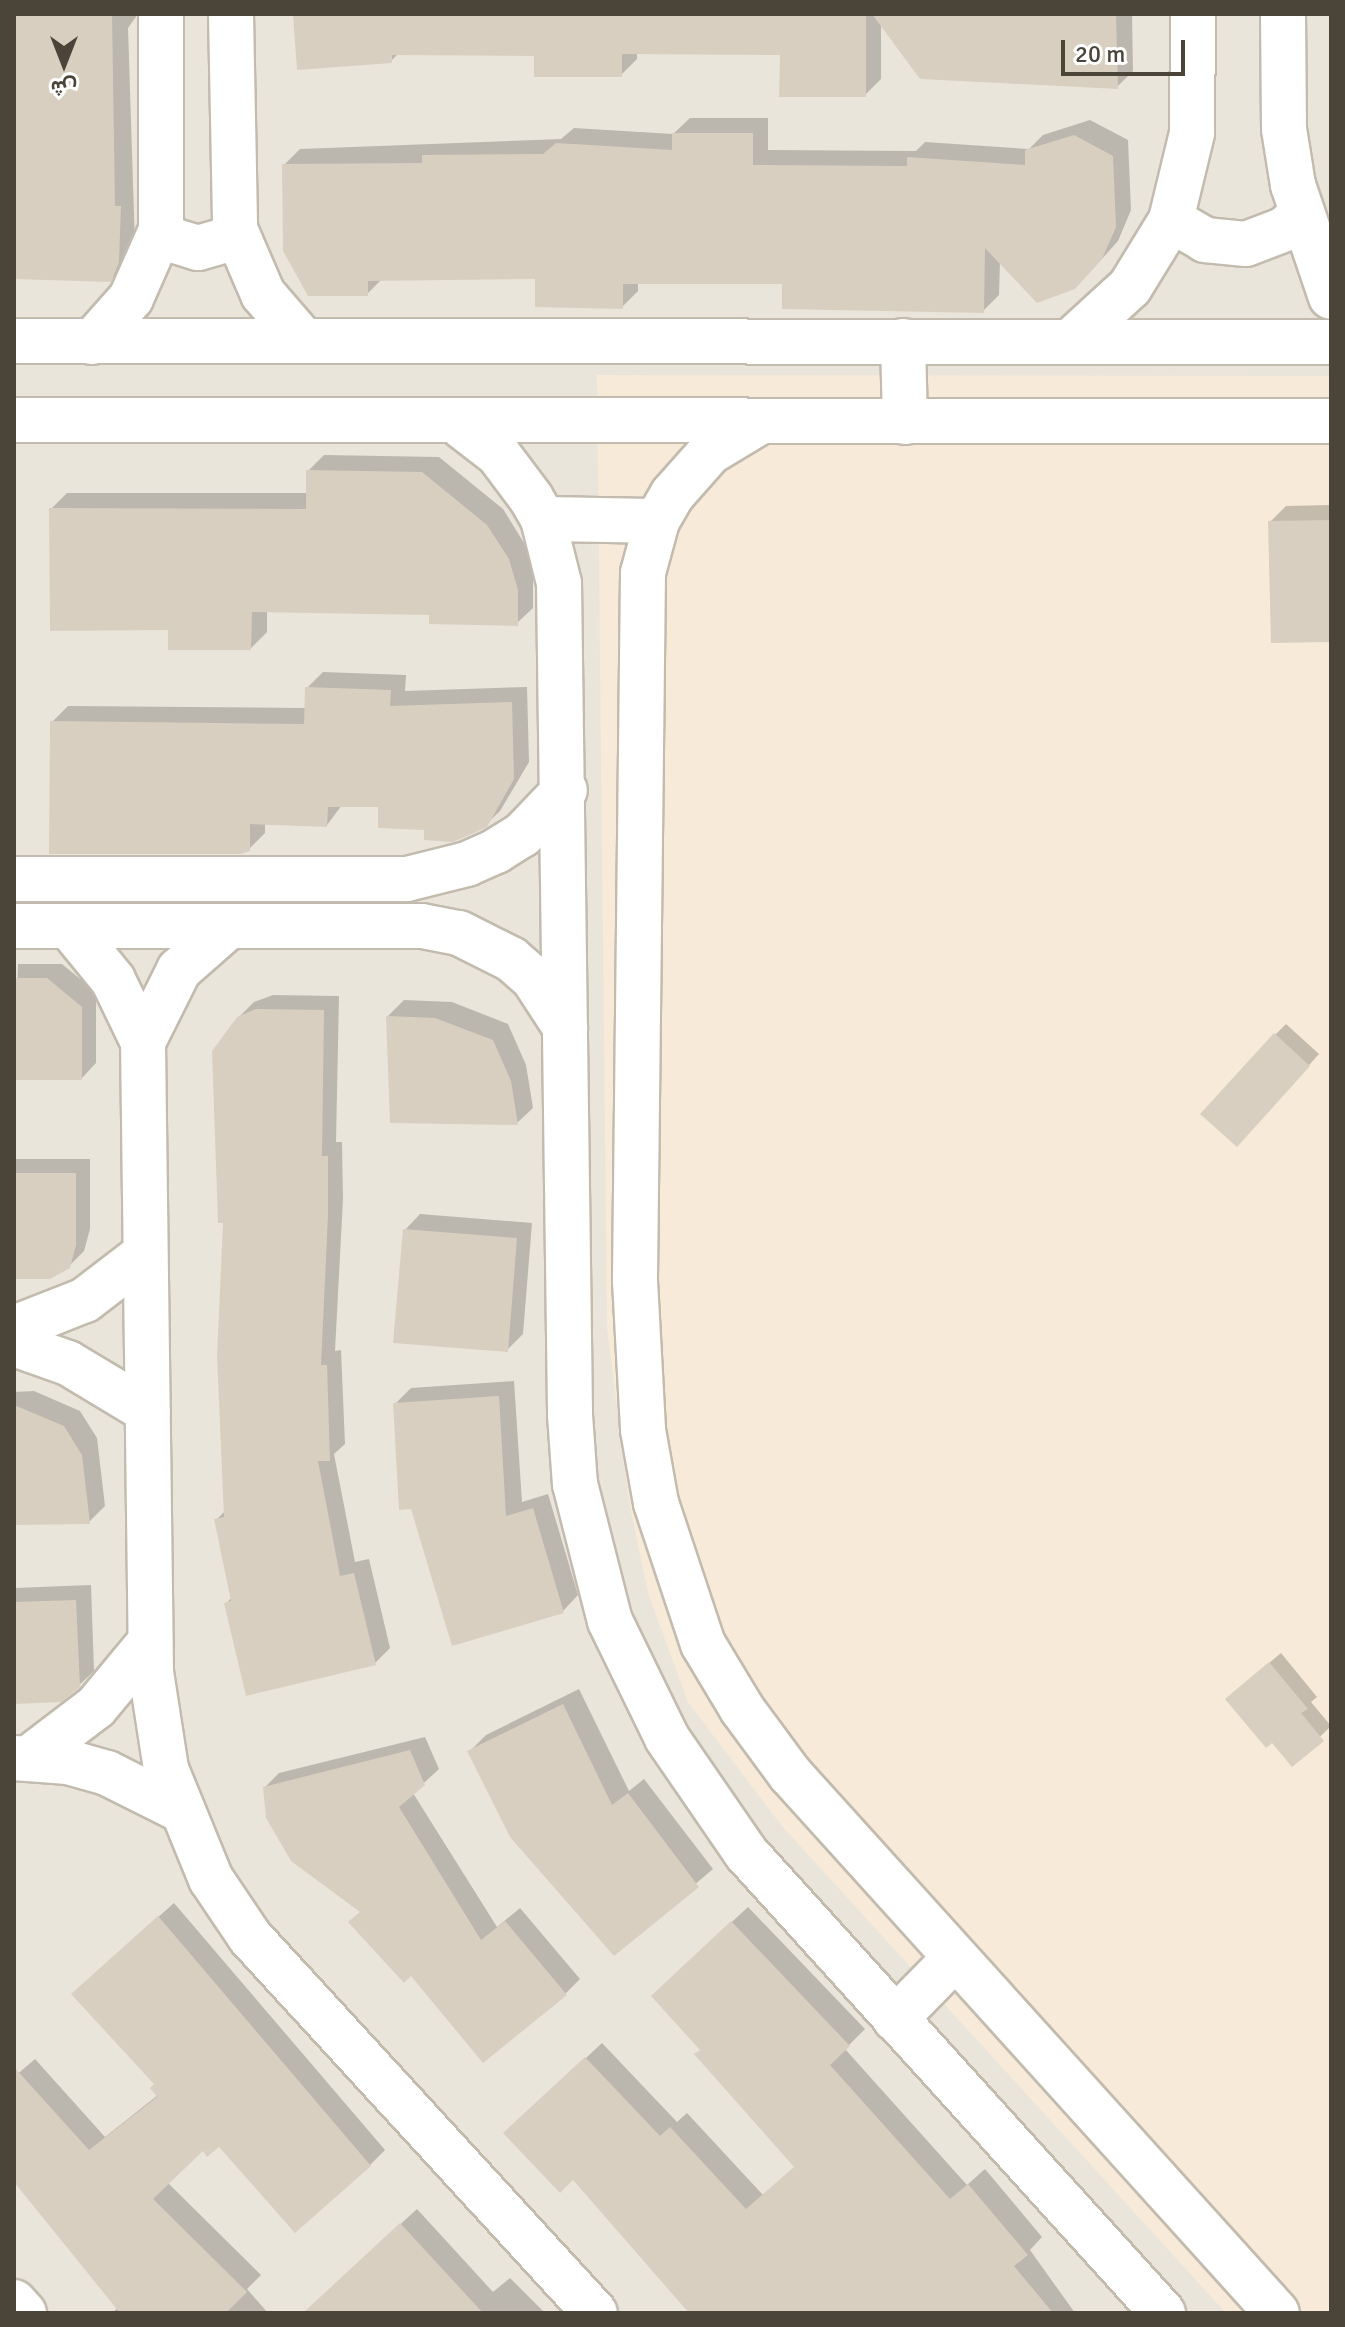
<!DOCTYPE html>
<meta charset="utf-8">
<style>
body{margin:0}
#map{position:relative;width:1345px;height:2327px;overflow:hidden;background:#f6f3ec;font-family:Signika,Vazirmatn,sans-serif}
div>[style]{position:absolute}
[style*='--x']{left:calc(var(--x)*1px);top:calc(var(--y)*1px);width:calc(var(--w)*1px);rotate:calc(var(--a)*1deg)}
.residential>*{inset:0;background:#eae5da}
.commercial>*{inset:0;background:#f7ead8}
.shadow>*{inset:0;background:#0003}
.building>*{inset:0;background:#d8cfc1}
.roads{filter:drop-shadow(2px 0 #c2bbae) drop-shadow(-2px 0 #c2bbae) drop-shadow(0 2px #c2bbae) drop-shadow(0 -2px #c2bbae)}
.minor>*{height:44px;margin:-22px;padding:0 22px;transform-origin:22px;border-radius:22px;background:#fff}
span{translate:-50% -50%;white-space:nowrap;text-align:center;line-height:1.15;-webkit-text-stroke:7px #fff;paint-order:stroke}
.frame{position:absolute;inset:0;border:16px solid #4b4439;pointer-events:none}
.north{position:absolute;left:24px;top:24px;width:80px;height:80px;-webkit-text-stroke:6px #fff;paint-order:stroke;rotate:180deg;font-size:22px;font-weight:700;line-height:32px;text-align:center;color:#4b4439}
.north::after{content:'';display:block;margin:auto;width:28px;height:36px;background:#4b4439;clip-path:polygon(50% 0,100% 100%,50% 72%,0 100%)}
.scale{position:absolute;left:1061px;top:40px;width:124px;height:36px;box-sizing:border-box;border:4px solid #4b4439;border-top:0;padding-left:10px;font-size:24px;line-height:28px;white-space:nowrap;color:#4b4439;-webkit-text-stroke:6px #fff;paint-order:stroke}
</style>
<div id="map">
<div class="residential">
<div style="clip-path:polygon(14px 14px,1331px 14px,1331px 2313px,14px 2313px)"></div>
</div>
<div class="commercial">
<div style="clip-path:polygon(597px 375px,1331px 376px,1331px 2313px,1226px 2313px,781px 1825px,688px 1702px,648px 1593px,630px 1507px,607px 1328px)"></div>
</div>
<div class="shadow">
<div style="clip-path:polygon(14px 14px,138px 14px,128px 28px,135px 245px,126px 264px,110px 280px,14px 277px)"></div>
<div style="clip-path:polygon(295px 14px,881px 14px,881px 79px,865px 95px,782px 53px,637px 52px,637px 59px,621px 75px,536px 54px,399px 53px,391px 61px)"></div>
<div style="clip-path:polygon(889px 14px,1132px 14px,1133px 71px,1117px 87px)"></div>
<div style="clip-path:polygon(690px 118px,768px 118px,768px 150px,916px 151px,925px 142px,1029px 149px,1043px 135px,1090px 120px,1128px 140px,1131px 210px,1118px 241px,1091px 271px,1000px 261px,999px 295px,983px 311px,784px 282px,638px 282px,638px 291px,622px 307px,537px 277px,382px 279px,367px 294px,284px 165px,300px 149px,561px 139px,574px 128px,673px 134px)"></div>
<div style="clip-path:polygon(324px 455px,439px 457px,503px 509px,524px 543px,533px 574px,533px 608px,517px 623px,431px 613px,267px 611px,267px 632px,251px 648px,170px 628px,51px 509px,67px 493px,308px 493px,308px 471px)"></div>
<div style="clip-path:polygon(1331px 505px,1331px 640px,1270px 522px,1286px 506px)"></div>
<div style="clip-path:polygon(323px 672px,406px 675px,405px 691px,527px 687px,529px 762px,500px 811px,483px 827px,426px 828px,379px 805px,342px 805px,327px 825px,265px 823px,265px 833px,249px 849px,52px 722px,68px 706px,306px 708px,307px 688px)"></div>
<div style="clip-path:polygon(18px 964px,62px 964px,96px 992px,96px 1063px,82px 1078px,14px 1078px)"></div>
<div style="clip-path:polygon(273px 995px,339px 996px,336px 1142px,342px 1142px,343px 1199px,335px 1351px,341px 1350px,345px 1444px,334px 1454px,355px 1562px,369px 1559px,390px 1648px,375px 1663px,226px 1604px,232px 1597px,217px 1519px,226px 1510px,238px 1018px,254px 1002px)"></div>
<div style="clip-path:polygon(404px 1000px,452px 1002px,508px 1024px,526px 1065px,533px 1108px,517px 1123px,388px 1016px)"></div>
<div style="clip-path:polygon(1286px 1024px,1319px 1054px,1247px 1134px,1275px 1035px)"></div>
<div style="clip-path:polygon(14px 1159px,90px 1159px,90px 1229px,84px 1251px,69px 1266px,14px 1277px)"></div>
<div style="clip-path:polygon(420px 1214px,532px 1223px,523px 1334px,507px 1350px,405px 1230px)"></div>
<div style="clip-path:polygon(514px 1381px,522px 1502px,548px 1494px,578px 1595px,563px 1611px,395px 1404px,411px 1388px)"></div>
<div style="clip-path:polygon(34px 1391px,80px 1411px,97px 1438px,105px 1506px,89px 1522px,14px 1523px,14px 1392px)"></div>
<div style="clip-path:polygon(91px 1585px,94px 1671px,77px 1687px,14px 1699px,14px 1588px)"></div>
<div style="clip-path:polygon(1281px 1653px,1317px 1697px,1311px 1702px,1331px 1726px,1292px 1764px,1238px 1689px)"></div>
<div style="clip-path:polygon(579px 1689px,629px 1791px,644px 1779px,713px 1869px,614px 1953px,470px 1751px,486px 1735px)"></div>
<div style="clip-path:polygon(425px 1737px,439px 1769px,413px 1793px,497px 1927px,520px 1908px,580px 1979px,565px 1994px,361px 1911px,265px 1787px,279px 1773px)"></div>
<div style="clip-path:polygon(174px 1903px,385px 2150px,370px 2165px,219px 2144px,203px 2149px,167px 2182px,261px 2275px,247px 2289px,268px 2313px,113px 2313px,118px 2307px,14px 2179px,14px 2077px,35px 2059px,105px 2137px,158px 2095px,157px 2084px,89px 1979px)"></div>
<div style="clip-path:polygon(748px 1907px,865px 2029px,845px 2049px,967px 2185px,985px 2169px,1042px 2237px,1030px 2250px,1075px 2313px,691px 2313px,522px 2118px,602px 2043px,677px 2122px,687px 2113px,763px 2195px,796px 2166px,702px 2049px,669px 1980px)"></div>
<div style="clip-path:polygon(417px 2209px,493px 2292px,510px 2278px,545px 2313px,330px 2313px,334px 2285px)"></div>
</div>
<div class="building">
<div style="clip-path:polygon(14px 14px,112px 14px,115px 206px,121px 206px,119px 262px,111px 282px,14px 279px)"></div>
<div style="clip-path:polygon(293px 14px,866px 14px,866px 97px,779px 97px,780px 55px,622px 54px,622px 77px,534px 77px,534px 56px,392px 55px,392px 63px,297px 70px)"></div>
<div style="clip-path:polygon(872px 14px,1116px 14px,1118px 89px,920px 79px)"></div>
<div style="clip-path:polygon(672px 133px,753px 133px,753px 165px,907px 166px,907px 157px,1025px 165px,1025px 150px,1074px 135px,1113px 156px,1116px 227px,1102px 259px,1075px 289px,1037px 303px,985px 248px,984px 313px,782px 309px,782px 284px,623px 284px,623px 309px,535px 307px,535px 279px,368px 281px,368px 296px,308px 296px,283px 251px,282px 164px,422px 163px,422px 155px,543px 154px,556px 143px,672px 150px)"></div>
<div style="clip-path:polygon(306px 470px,422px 472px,487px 525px,509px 559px,518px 590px,518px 626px,429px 624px,429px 615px,252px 612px,251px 650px,168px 650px,168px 630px,50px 631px,49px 508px,306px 509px)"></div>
<div style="clip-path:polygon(1331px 520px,1331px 642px,1271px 643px,1268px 521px)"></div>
<div style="clip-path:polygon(305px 687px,391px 690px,390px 706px,512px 702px,514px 779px,487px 827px,453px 842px,424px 840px,424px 830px,378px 828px,378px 807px,328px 807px,327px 827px,250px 824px,250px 851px,241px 854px,49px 854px,50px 721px,304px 724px)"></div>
<div style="clip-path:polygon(14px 978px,47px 978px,82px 1007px,82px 1080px,14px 1080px)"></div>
<div style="clip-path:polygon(256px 1009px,324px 1010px,322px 1156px,328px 1156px,328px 1215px,321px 1365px,327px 1365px,330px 1461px,318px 1461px,340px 1576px,354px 1573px,376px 1665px,246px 1696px,224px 1603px,231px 1601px,214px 1519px,224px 1517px,217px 1356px,223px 1223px,218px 1223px,212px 1051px,237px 1017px)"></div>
<div style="clip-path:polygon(386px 1016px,435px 1018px,493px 1040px,511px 1081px,518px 1125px,390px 1123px)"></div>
<div style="clip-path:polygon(1274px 1033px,1310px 1066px,1237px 1147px,1200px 1114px)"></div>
<div style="clip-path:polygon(14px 1173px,76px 1173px,76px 1245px,70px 1268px,50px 1279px,14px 1279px)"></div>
<div style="clip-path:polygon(403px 1229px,517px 1238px,508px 1352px,393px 1343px)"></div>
<div style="clip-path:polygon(499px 1396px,506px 1516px,533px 1508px,564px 1613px,452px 1646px,411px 1509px,399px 1510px,393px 1403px)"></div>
<div style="clip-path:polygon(14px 1405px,64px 1426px,82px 1455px,90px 1524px,14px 1525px)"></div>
<div style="clip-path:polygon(76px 1600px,80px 1687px,61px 1702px,14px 1704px,14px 1602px)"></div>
<div style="clip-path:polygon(1269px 1662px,1308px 1709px,1301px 1713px,1324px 1741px,1292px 1767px,1272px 1743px,1266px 1748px,1225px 1699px)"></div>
<div style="clip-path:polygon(563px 1704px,612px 1805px,628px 1793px,699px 1887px,614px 1956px,510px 1837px,467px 1751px)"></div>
<div style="clip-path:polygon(410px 1750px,425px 1785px,399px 1807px,481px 1940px,505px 1921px,567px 1995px,483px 2063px,411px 1976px,404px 1983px,348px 1922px,360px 1912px,291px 1861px,266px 1818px,263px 1787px)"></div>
<div style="clip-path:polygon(158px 1916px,371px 2166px,295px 2233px,219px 2147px,207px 2157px,203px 2151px,153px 2199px,247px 2292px,226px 2313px,120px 2313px,14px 2182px,14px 2067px,89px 2150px,157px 2097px,150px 2088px,154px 2084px,71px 1994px)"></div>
<div style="clip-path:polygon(731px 1921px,850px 2046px,830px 2065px,950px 2199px,968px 2184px,1028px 2255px,1014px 2266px,1053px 2313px,689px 2313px,573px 2180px,560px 2193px,503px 2133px,585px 2057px,660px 2136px,670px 2127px,746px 2209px,794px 2167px,694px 2054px,700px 2050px,651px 1996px)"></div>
<div style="clip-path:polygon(400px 2223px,483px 2313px,303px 2313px)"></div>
</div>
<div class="roads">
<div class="minor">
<div style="--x:231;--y:14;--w:215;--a:88.9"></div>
<div style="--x:235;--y:229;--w:71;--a:66.7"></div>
<div style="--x:263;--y:294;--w:60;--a:49.1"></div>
<div style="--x:1283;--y:14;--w:115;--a:89.5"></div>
<div style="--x:1284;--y:129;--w:57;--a:80.9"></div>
<div style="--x:1293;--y:185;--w:118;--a:71.3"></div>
<div style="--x:1171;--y:220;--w:39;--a:30"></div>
<div style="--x:1205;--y:240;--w:41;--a:5.6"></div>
<div style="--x:1246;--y:244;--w:42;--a:-21"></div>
<div style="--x:1285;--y:229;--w:22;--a:-43"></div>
<div style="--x:161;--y:230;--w:15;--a:42"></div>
<div style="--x:172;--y:240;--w:27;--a:17"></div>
<div style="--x:198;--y:248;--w:29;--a:-16"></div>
<div style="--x:226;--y:240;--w:14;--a:-51"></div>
<div style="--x:14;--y:341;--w:1317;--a:0.04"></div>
<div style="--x:903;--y:341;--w:81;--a:88.6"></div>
<div style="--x:1071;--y:341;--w:80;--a:-42.5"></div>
<div style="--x:1130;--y:287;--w:79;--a:-58.5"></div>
<div style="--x:1171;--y:220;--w:89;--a:-76.4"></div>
<div style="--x:1192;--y:133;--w:119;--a:-89.5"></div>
<div style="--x:92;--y:342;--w:59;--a:-48.4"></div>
<div style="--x:131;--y:298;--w:74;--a:-66.2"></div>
<div style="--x:161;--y:230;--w:216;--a:-90"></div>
<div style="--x:14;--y:420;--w:1317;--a:0.04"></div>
<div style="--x:454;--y:420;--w:56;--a:37.7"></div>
<div style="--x:498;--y:454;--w:55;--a:53.1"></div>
<div style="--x:531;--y:498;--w:24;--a:60"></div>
<div style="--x:543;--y:519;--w:66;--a:76"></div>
<div style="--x:559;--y:583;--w:832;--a:89.24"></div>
<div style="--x:570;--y:1415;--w:69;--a:85.9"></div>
<div style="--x:575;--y:1484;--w:141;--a:75.7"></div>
<div style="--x:610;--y:1621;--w:130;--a:64"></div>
<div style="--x:667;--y:1738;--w:140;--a:55.5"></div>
<div style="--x:746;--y:1853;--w:621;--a:47.81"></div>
<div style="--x:760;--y:422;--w:58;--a:149"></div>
<div style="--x:710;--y:452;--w:57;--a:131.5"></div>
<div style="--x:672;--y:495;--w:30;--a:120"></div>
<div style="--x:657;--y:521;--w:54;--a:105.1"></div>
<div style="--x:643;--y:573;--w:708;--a:90.65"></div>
<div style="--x:635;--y:1281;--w:149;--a:86.9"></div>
<div style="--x:643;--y:1430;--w:74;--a:79.9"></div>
<div style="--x:656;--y:1503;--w:149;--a:71.6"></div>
<div style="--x:703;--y:1644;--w:76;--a:59"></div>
<div style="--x:742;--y:1709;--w:81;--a:53.6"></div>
<div style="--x:790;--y:1774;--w:726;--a:47.9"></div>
<div style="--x:543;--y:519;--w:114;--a:1"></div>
<div style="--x:14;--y:879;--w:393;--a:0"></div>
<div style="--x:407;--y:879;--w:62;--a:-14"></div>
<div style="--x:467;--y:864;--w:32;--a:-24"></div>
<div style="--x:496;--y:851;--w:31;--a:-32"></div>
<div style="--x:522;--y:835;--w:62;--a:-46.3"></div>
<div style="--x:14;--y:926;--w:408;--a:0"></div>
<div style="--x:422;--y:926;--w:38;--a:11"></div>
<div style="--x:459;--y:933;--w:58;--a:26.6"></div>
<div style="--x:511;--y:959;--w:29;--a:41"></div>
<div style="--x:533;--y:978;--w:59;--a:56.9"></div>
<div style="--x:69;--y:926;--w:70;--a:50.8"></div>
<div style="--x:113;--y:980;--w:69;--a:64.2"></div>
<div style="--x:229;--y:926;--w:67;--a:138.7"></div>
<div style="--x:179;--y:970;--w:80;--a:116.6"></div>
<div style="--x:143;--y:1042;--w:630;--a:89.27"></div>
<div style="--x:151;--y:1672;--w:98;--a:81.2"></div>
<div style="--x:166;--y:1769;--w:119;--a:67.8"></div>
<div style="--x:211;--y:1879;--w:70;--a:56.1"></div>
<div style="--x:250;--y:1937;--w:510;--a:47.46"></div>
<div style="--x:14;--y:1328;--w:76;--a:-21.5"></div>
<div style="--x:85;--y:1300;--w:76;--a:-37.5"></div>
<div style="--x:14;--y:1344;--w:57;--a:19.4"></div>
<div style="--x:68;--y:1363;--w:93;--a:31"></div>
<div style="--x:14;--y:1758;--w:54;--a:4.2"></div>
<div style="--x:68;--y:1762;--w:41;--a:15.8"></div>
<div style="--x:107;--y:1773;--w:80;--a:26.6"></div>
<div style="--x:29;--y:1758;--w:84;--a:-37.3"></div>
<div style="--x:96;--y:1707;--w:85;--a:-50.3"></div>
<div style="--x:895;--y:2019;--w:86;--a:-45.5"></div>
<div style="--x:14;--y:2302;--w:15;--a:48"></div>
</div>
</div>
<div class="frame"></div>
<div class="north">ش</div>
<div class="scale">20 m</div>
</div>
